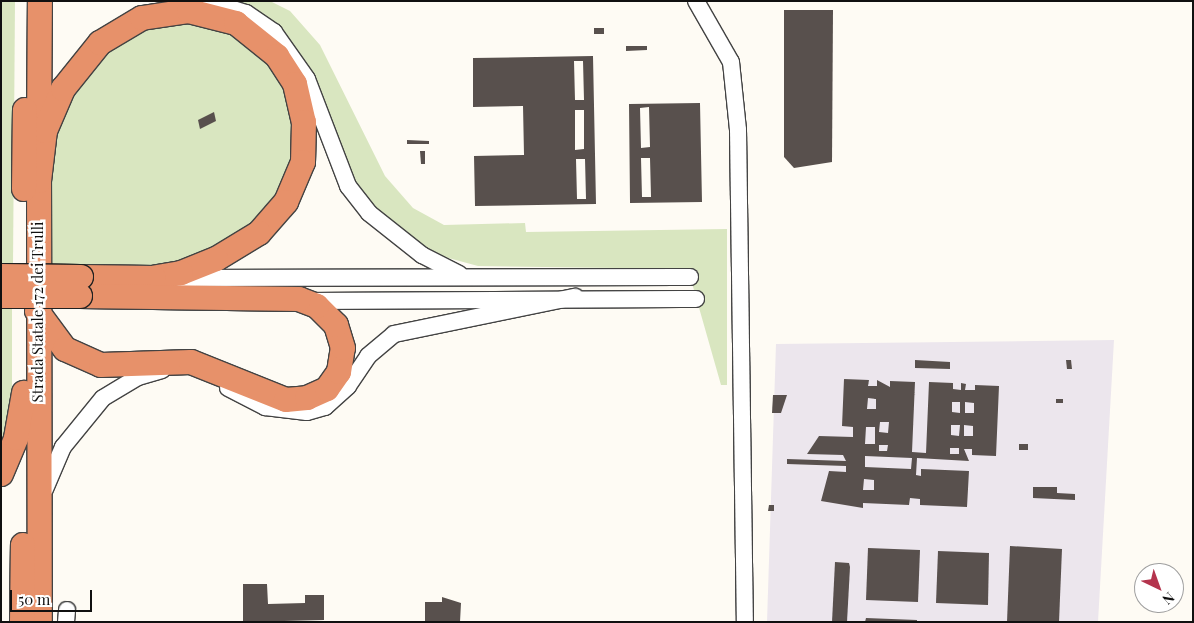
<!DOCTYPE html>
<style>
body{margin:0}
#map{position:relative;width:1194px;height:623px;overflow:hidden;background:#fefbf4;font-family:"Playfair Display",serif}
div>[style]{position:absolute}
[style*='--x']{left:calc(var(--x)*1px);top:calc(var(--y)*1px);width:calc(var(--w)*1px);rotate:calc(var(--a)*1deg)}
.industrial>*{inset:0;background:#ece6ed}
.green>*{inset:0;background:#d9e6c0}
.building>*{inset:0;background:#58504d}
.roads{filter:drop-shadow(1px 0 #434343) drop-shadow(-1px 0 #434343) drop-shadow(0 1px #434343) drop-shadow(0 -1px #434343)}
.minor>*{height:16px;margin:-8px;padding:0 8px;transform-origin:8px;border-radius:8px;background:#fff}
.highway>*{height:24px;margin:-12px;padding:0 12px;transform-origin:12px;border-radius:12px;background:#e7916a}
.bridges{filter:drop-shadow(1px 0 #212121) drop-shadow(-1px 0 #212121) drop-shadow(0 1px #212121) drop-shadow(0 -1px #212121)}
.highway-bridge>*{height:24px;margin:-12px;padding:0 12px;transform-origin:12px;border-radius:12px;background:#e7916a}
span{translate:-50% -50%;white-space:nowrap;text-align:center;line-height:1.15;-webkit-text-stroke:5px #fff;paint-order:stroke}
.street-label{font-size:15px;color:#101010}
.frame{position:absolute;inset:0;border:2px solid #101010;pointer-events:none}
.north{position:absolute;left:1134px;top:563px;width:50px;height:50px;box-sizing:border-box;background:#fff;border:1px solid #9f9f9f;border-radius:50%;rotate:138deg;font-size:14px;font-weight:700;line-height:20px;text-align:center;color:#101010}
.north::after{content:'';display:block;margin:auto;width:18px;height:22px;background:#b4344d;clip-path:polygon(50% 0,100% 100%,50% 72%,0 100%)}
.scale{position:absolute;left:10px;top:590px;width:82px;height:22px;box-sizing:border-box;border:2px solid #101010;border-top:0;padding-left:6px;font-size:15px;line-height:18px;white-space:nowrap;color:#101010;-webkit-text-stroke:4px #fff;paint-order:stroke}
</style>
<div id="map">
<div class="industrial">
<div style="clip-path:polygon(1114px 340px,1098px 622px,767px 622px,776px 344px)"></div>
</div>
<div class="green">
<div style="clip-path:polygon(1px 1px,15px 1px,13px 265px,1px 265px)"></div>
<div style="clip-path:polygon(228px 1px,270px 1px,290px 11px,320px 45px,385px 176px,413px 208px,444px 225px,525px 223px,526px 232px,727px 229px,727px 385px,721px 385px,688px 269px,478px 266px,430px 253px,392px 230px,350px 181px,309px 71px)"></div>
<div style="clip-path:polygon(214px 20px,283px 73px,300px 151px,272px 215px,213px 255px,149px 267px,50px 265px,52px 132px,82px 69px,144px 23px)"></div>
<div style="clip-path:polygon(12px 302px,12px 423px,1px 460px,1px 303px)"></div>
</div>
<div class="building">
<div style="clip-path:polygon(784px 10px,833px 10px,832px 162px,794px 168px,784px 157px)"></div>
<div style="clip-path:polygon(594px 28px,604px 28px,604px 34px,594px 34px)"></div>
<div style="clip-path:polygon(626px 46px,647px 46px,647px 50px,626px 51px)"></div>
<div style="clip-path:polygon(evenodd,593px 56px,596px 204px,475px 206px,474px 156px,524px 155px,523px 106px,473px 107px,473px 58px,593px 56px,574px 61px,583px 61px,584px 100px,575px 100px,574px 61px,593px 56px,575px 110px,584px 110px,584px 149px,575px 150px,575px 110px,593px 56px,576px 159px,585px 159px,586px 199px,577px 199px,576px 159px)"></div>
<div style="clip-path:polygon(evenodd,700px 103px,702px 202px,630px 203px,629px 104px,700px 103px,649px 107px,650px 147px,641px 148px,640px 108px,649px 107px,700px 103px,641px 158px,650px 158px,651px 197px,642px 197px,641px 158px)"></div>
<div style="clip-path:polygon(214px 112px,216px 121px,200px 129px,198px 120px)"></div>
<div style="clip-path:polygon(407px 140px,429px 141px,429px 144px,407px 144px)"></div>
<div style="clip-path:polygon(420px 151px,425px 151px,425px 164px,421px 164px)"></div>
<div style="clip-path:polygon(915px 360px,950px 362px,950px 369px,915px 368px)"></div>
<div style="clip-path:polygon(1066px 360px,1071px 360px,1072px 369px,1067px 369px)"></div>
<div style="clip-path:polygon(evenodd,844px 379px,869px 380px,868px 386px,877px 386px,877px 380px,890px 387px,890px 381px,915px 382px,912px 452px,926px 453px,929px 382px,953px 383px,953px 389px,961px 390px,961px 383px,966px 384px,965px 390px,975px 390px,975px 385px,999px 386px,996px 456px,972px 455px,972px 449px,964px 449px,969px 461px,917px 458px,916px 475px,921px 476px,921px 469px,969px 471px,967px 507px,920px 505px,920px 499px,910px 498px,909px 505px,863px 503px,863px 508px,821px 501px,829px 471px,846px 472px,846px 466px,787px 464px,787px 459px,846px 461px,843px 455px,807px 454px,819px 436px,853px 437px,853px 427px,842px 426px,844px 379px,868px 398px,876px 399px,876px 409px,867px 409px,868px 398px,844px 379px,952px 402px,960px 402px,960px 413px,952px 412px,952px 402px,844px 379px,965px 402px,974px 403px,974px 413px,965px 413px,965px 402px,844px 379px,880px 422px,889px 422px,888px 433px,879px 432px,880px 422px,844px 379px,951px 425px,960px 425px,959px 436px,951px 435px,951px 425px,844px 379px,964px 425px,973px 426px,973px 436px,964px 436px,964px 425px,844px 379px,866px 427px,875px 427px,875px 444px,865px 444px,866px 427px,844px 379px,879px 445px,888px 445px,887px 451px,879px 451px,879px 445px,844px 379px,950px 448px,959px 448px,959px 454px,950px 454px,950px 448px,844px 379px,865px 456px,912px 458px,911px 469px,865px 467px,865px 456px,844px 379px,864px 479px,874px 480px,874px 490px,863px 490px,864px 479px)"></div>
<div style="clip-path:polygon(773px 395px,787px 395px,781px 413px,772px 413px)"></div>
<div style="clip-path:polygon(1056px 399px,1063px 399px,1063px 403px,1056px 403px)"></div>
<div style="clip-path:polygon(1019px 444px,1028px 444px,1028px 450px,1019px 450px)"></div>
<div style="clip-path:polygon(1033px 487px,1057px 487px,1057px 493px,1075px 494px,1075px 500px,1033px 498px)"></div>
<div style="clip-path:polygon(769px 505px,774px 505px,774px 511px,768px 511px)"></div>
<div style="clip-path:polygon(1010px 546px,1062px 549px,1059px 622px,1007px 622px)"></div>
<div style="clip-path:polygon(868px 548px,920px 550px,918px 602px,866px 600px)"></div>
<div style="clip-path:polygon(938px 551px,989px 553px,988px 605px,936px 603px)"></div>
<div style="clip-path:polygon(835px 562px,849px 563px,850px 567px,847px 622px,832px 622px)"></div>
<div style="clip-path:polygon(243px 584px,267px 584px,268px 604px,305px 603px,305px 595px,324px 595px,324px 620px,243px 622px)"></div>
<div style="clip-path:polygon(442px 597px,461px 603px,460px 622px,425px 622px,425px 602px,442px 602px)"></div>
<div style="clip-path:polygon(866px 618px,917px 620px,917px 622px,865px 622px)"></div>
</div>
<div class="roads">
<div class="minor">
<div style="--x:207;--y:1;--w:41;--a:17.1"></div>
<div style="--x:246;--y:13;--w:34;--a:34"></div>
<div style="--x:274;--y:32;--w:57;--a:54.9"></div>
<div style="--x:307;--y:79;--w:115;--a:69"></div>
<div style="--x:348;--y:186;--w:34;--a:52"></div>
<div style="--x:369;--y:213;--w:68;--a:38.4"></div>
<div style="--x:422;--y:255;--w:42;--a:27.2"></div>
<div style="--x:696;--y:1;--w:70;--a:60.2"></div>
<div style="--x:731;--y:62;--w:68;--a:84.1"></div>
<div style="--x:738;--y:130;--w:492;--a:89.2"></div>
<div style="--x:178;--y:278;--w:512;--a:-0.11"></div>
<div style="--x:308;--y:301;--w:388;--a:-0.3"></div>
<div style="--x:228;--y:388;--w:42;--a:27.2"></div>
<div style="--x:265;--y:407;--w:42;--a:6.8"></div>
<div style="--x:307;--y:412;--w:19;--a:-16"></div>
<div style="--x:325;--y:407;--w:31;--a:-42"></div>
<div style="--x:348;--y:386;--w:36;--a:-56"></div>
<div style="--x:368;--y:356;--w:34;--a:-40"></div>
<div style="--x:394;--y:334;--w:185;--a:-11.6"></div>
<div style="--x:45;--y:489;--w:46;--a:-66.8"></div>
<div style="--x:63;--y:447;--w:63;--a:-50.8"></div>
<div style="--x:103;--y:398;--w:41;--a:-31"></div>
<div style="--x:138;--y:377;--w:25;--a:-16"></div>
<div style="--x:66;--y:622;--w:12;--a:-85"></div>
</div>
<div class="highway">
<div style="--x:39;--y:133;--w:132;--a:-89.6"></div>
<div style="--x:39;--y:166;--w:456;--a:89.9"></div>
<div style="--x:39;--y:181;--w:50;--a:-83.2"></div>
<div style="--x:45;--y:131;--w:46;--a:-66.8"></div>
<div style="--x:63;--y:89;--w:59;--a:-51.2"></div>
<div style="--x:100;--y:43;--w:49;--a:-30.8"></div>
<div style="--x:142;--y:18;--w:48;--a:-8.5"></div>
<div style="--x:189;--y:11;--w:49;--a:14.3"></div>
<div style="--x:236;--y:23;--w:53;--a:38.8"></div>
<div style="--x:277;--y:56;--w:33;--a:57"></div>
<div style="--x:295;--y:84;--w:39;--a:77"></div>
<div style="--x:304;--y:122;--w:40;--a:91.4"></div>
<div style="--x:303;--y:162;--w:43;--a:113"></div>
<div style="--x:286;--y:202;--w:41;--a:131.1"></div>
<div style="--x:259;--y:233;--w:50;--a:148.8"></div>
<div style="--x:216;--y:259;--w:38;--a:158"></div>
<div style="--x:181;--y:273;--w:27;--a:170"></div>
<div style="--x:154;--y:278;--w:73;--a:-179.2"></div>
<div style="--x:24;--y:189;--w:79;--a:-89.3"></div>
<div style="--x:37;--y:311;--w:47;--a:53.6"></div>
<div style="--x:65;--y:349;--w:39;--a:24"></div>
<div style="--x:101;--y:365;--w:90;--a:-1.9"></div>
<div style="--x:191;--y:362;--w:102;--a:21.8"></div>
<div style="--x:286;--y:400;--w:21;--a:-5"></div>
<div style="--x:307;--y:398;--w:22;--a:-24"></div>
<div style="--x:327;--y:389;--w:21;--a:-55"></div>
<div style="--x:339;--y:372;--w:24;--a:-81"></div>
<div style="--x:343;--y:348;--w:24;--a:-107"></div>
<div style="--x:336;--y:325;--w:27;--a:-135"></div>
<div style="--x:317;--y:306;--w:19;--a:-159"></div>
<div style="--x:299;--y:299;--w:219;--a:-179.2"></div>
<div style="--x:1;--y:474;--w:39;--a:-67"></div>
<div style="--x:16;--y:438;--w:46;--a:-79.9"></div>
<div style="--x:22;--y:622;--w:77;--a:-89.3"></div>
</div>
</div>
<div class="bridges">
<div class="highway-bridge">
<div style="--x:1;--y:276;--w:80;--a:0.7"></div>
<div style="--x:1;--y:296;--w:79;--a:0"></div>
</div>
</div>
<div class="street-label">
<span style="left:38px;top:312px;rotate:-90deg">Strada Statale 172 dei Trulli</span>
</div>
<div class="frame"></div>
<div class="north">N</div>
<div class="scale">50 m</div>
</div>
